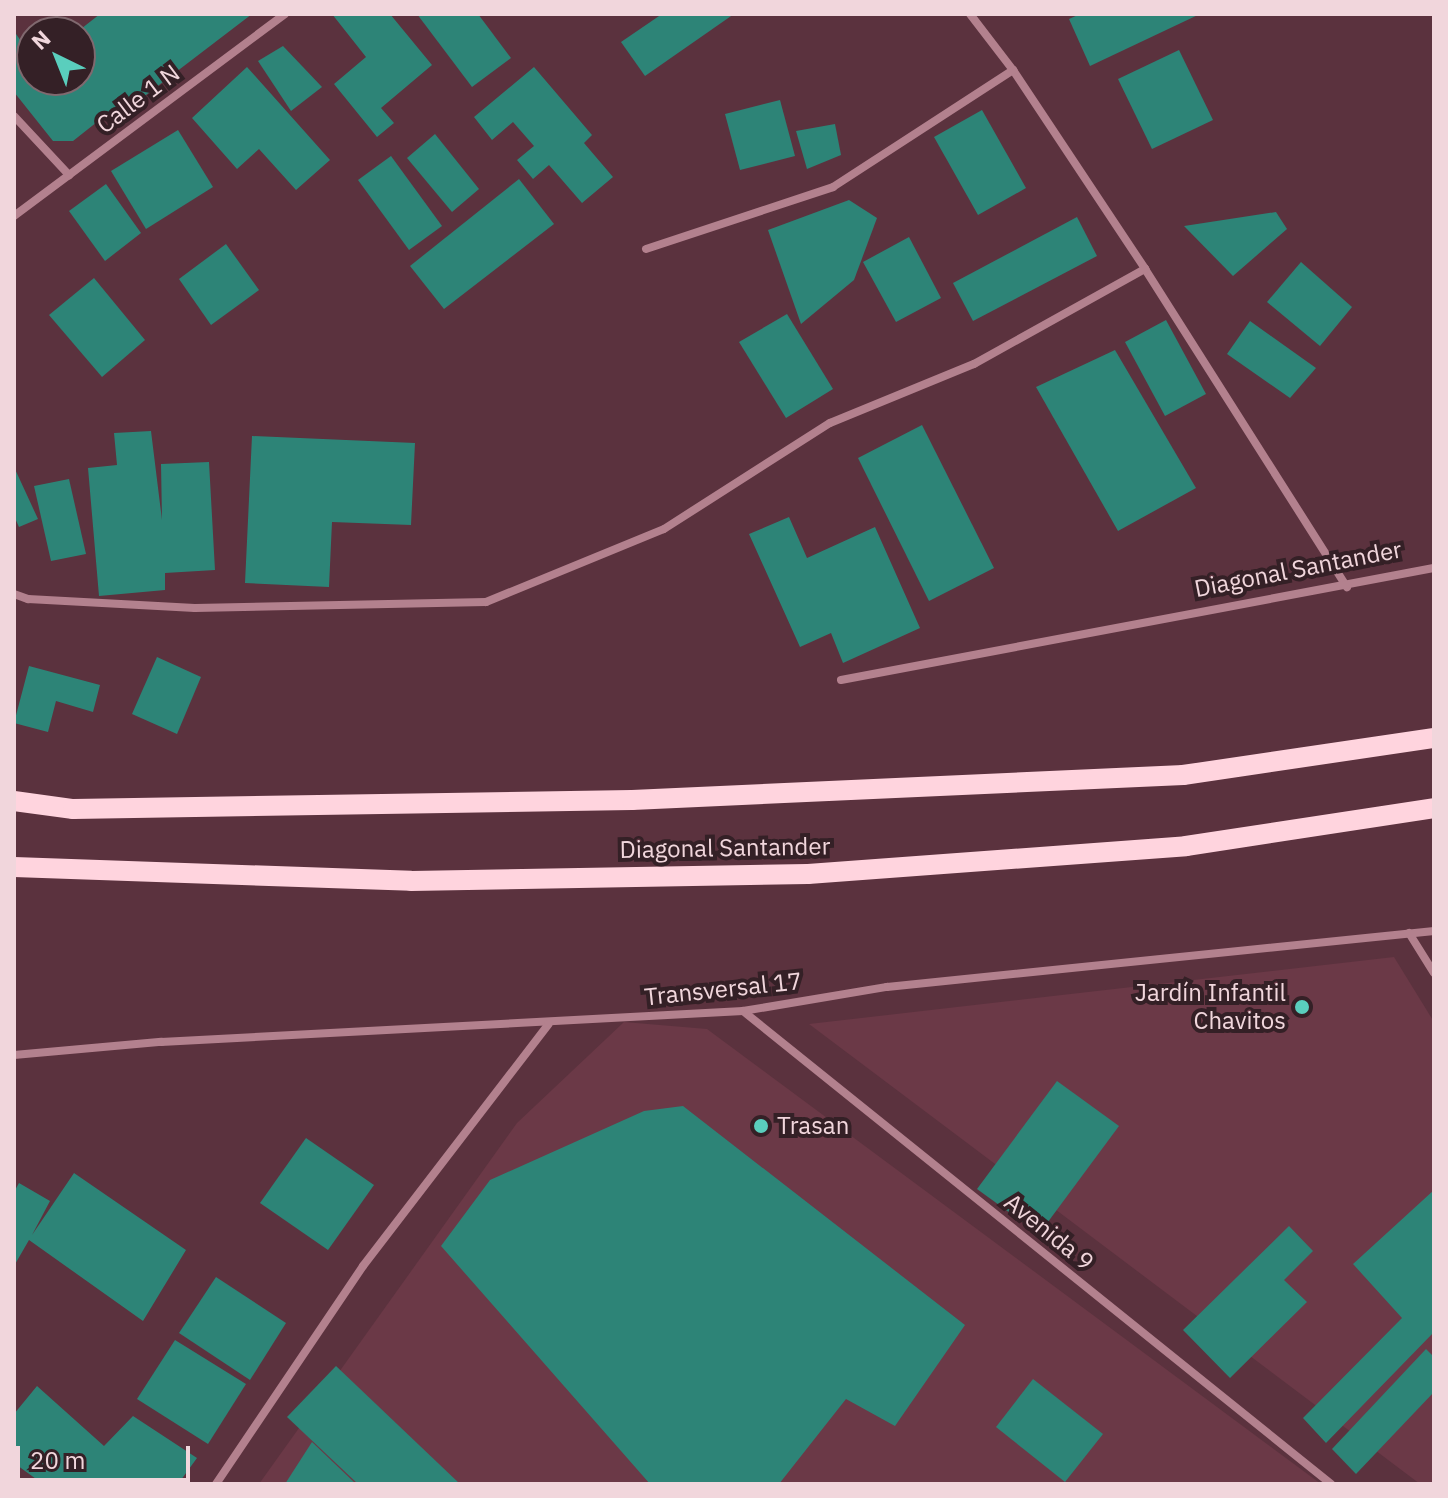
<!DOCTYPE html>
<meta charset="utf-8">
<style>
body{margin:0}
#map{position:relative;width:1448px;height:1498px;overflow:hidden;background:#5b323e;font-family:"IBM Plex Sans",sans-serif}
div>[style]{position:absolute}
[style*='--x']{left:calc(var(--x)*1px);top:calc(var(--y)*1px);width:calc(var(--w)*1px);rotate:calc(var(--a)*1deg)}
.built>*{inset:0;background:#6b3947}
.building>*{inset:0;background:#2d8477}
.street>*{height:8px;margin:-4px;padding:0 4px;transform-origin:4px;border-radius:4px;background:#b3818e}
.primary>*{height:20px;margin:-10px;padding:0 10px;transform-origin:10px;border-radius:10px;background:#ffd4de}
.dots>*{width:22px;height:22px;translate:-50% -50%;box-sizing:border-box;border:4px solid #342026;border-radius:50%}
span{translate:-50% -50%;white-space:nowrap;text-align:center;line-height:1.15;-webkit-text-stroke:8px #342026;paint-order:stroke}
.street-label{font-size:24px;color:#f1d6dc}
.poi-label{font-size:24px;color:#f1d6dc}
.right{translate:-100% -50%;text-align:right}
.left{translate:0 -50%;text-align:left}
.frame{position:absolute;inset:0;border:16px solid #f1d6dc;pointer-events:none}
.north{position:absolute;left:16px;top:16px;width:80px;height:80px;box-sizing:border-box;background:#342026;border:2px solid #80696f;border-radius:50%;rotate:317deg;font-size:22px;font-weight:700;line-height:32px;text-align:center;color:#f1d6dc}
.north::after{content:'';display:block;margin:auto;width:28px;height:36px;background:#5acebd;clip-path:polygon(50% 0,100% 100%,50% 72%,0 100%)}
.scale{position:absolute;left:16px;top:1446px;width:174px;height:36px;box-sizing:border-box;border:4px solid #f1d6dc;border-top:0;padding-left:10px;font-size:24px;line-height:28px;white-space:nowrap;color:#f1d6dc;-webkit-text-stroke:6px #342026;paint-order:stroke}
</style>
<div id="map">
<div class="built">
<div style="clip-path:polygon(1394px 957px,1434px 1022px,1434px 1484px,1420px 1484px,809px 1024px)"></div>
<div style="clip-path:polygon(624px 1022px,707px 1029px,1321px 1484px,259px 1484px,517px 1123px)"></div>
</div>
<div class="building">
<div style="clip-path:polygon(100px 14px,252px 14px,125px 111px,116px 107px,73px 141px,53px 141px,14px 92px,14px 31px,32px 57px,32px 80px,80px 80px,77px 32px)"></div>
<div style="clip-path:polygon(332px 14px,390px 14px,432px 65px,381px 108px,394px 123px,377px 137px,334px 84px,366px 57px)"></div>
<div style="clip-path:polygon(417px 14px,478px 14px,511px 58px,472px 87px)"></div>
<div style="clip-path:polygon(662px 14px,734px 14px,645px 76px,621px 42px)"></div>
<div style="clip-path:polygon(1080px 14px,1200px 14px,1090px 66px,1069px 19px)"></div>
<div style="clip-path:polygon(283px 46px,322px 87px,291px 111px,258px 61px)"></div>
<div style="clip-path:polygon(1179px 50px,1213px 120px,1152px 149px,1118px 79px)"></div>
<div style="clip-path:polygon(247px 67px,330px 160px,296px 190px,259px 149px,237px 169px,192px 118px)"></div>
<div style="clip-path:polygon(534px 67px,592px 135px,584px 143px,613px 177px,582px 203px,549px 165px,533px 179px,517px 160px,534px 146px,513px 122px,492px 140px,474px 117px)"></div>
<div style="clip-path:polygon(780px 100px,795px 156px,740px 170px,725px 114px)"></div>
<div style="clip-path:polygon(982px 110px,1026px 188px,978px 215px,934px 137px)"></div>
<div style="clip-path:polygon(835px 124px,841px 155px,807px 169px,796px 131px)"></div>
<div style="clip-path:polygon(178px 130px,213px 187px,146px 229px,111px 171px)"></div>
<div style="clip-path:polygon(435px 134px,479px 189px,452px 212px,407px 158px)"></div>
<div style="clip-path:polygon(391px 156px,442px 226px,409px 250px,358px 180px)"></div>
<div style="clip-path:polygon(519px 179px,554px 224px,444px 309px,410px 266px)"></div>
<div style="clip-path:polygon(106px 184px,141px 233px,105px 261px,69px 211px)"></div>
<div style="clip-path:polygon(849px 200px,877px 218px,854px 280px,801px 324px,768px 230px)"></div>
<div style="clip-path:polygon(1276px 212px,1287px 229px,1233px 276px,1184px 226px)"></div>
<div style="clip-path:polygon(1077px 217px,1097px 256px,973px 321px,953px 283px)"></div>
<div style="clip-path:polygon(909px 237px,941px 298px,896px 322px,863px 262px)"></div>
<div style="clip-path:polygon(226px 244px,259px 290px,211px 325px,179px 279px)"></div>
<div style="clip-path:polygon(1301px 262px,1352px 307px,1320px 346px,1267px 302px)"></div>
<div style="clip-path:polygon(94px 278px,145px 340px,102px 377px,49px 315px)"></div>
<div style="clip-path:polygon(787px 314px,833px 389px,786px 418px,739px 342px)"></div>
<div style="clip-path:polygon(1166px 320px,1206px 394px,1165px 416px,1125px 342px)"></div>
<div style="clip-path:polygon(1250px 321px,1316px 368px,1290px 398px,1227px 354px)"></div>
<div style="clip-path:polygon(1115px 350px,1196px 488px,1118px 531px,1036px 387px)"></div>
<div style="clip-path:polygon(922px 425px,994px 568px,929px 601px,858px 458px)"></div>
<div style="clip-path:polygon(151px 431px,162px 520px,161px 464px,209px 462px,215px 570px,165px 573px,165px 590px,99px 596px,88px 468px,117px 465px,114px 433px)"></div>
<div style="clip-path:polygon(252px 436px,415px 443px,411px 525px,332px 522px,329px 587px,245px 583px)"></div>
<div style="clip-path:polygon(14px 467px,38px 519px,19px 527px,14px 516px)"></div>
<div style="clip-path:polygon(69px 479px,86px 554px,51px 561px,34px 486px)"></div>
<div style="clip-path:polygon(789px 517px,807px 558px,875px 527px,920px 628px,843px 663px,831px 633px,800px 647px,749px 534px)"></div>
<div style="clip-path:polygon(157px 657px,201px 677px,177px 734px,132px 714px)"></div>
<div style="clip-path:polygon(29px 666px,100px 685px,93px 712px,56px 701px,48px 732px,14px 723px)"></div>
<div style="clip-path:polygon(1057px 1081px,1119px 1126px,1039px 1234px,977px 1189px)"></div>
<div style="clip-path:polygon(683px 1106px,965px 1325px,895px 1426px,846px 1399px,779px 1484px,650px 1484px,441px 1246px,490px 1180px,644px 1111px)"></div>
<div style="clip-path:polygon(306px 1138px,374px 1185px,328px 1250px,260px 1203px)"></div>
<div style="clip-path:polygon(74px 1173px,186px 1250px,143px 1321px,29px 1240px,14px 1266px,14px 1192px,19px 1183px,50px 1201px,32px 1235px)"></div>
<div style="clip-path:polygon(1434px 1190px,1434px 1332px,1326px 1443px,1303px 1418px,1402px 1318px,1353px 1264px)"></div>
<div style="clip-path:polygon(1289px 1226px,1313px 1251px,1284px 1280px,1307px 1302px,1230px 1378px,1183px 1330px)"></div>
<div style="clip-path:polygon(216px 1277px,286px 1323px,250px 1380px,179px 1333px)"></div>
<div style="clip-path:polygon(175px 1340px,246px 1384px,208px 1444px,137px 1399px)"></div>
<div style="clip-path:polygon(1426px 1349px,1434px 1357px,1434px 1392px,1356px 1474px,1332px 1449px)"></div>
<div style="clip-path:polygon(336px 1366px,460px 1484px,358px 1484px,287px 1417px)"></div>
<div style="clip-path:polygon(1033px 1379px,1103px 1434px,1065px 1482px,996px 1427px)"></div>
<div style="clip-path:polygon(37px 1386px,104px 1446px,133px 1416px,197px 1458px,178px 1484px,43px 1484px,14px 1463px,14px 1414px)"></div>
<div style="clip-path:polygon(312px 1442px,356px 1484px,285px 1484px)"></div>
</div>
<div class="street">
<div style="--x:970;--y:14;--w:71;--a:52.5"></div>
<div style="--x:1013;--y:70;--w:239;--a:56.4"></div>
<div style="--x:1145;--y:269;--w:377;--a:57.6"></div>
<div style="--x:14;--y:116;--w:81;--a:47"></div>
<div style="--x:14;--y:216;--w:338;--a:-36.7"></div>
<div style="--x:646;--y:249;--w:197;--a:-18.3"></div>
<div style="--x:833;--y:187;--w:215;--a:-33"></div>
<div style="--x:14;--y:594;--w:15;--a:20"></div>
<div style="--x:28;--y:599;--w:167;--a:3.1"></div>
<div style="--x:195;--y:608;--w:291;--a:-1.2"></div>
<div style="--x:486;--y:602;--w:192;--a:-22.3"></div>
<div style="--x:664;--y:529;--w:197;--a:-32.6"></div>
<div style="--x:830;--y:423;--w:156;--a:-22.3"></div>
<div style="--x:974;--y:364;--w:196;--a:-29.1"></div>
<div style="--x:841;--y:680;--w:603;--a:-10.7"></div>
<div style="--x:1409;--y:933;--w:47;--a:58"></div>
<div style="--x:743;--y:1011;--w:755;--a:38.81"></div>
<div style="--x:14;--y:1055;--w:148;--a:-5.1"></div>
<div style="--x:161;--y:1042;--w:583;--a:-3.05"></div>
<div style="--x:743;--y:1011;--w:146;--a:-9.5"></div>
<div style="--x:887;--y:987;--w:550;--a:-5.85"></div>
<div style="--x:216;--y:1484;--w:263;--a:-56"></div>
<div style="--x:363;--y:1266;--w:305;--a:-52.5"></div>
</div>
<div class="primary">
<div style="--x:14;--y:801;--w:60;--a:7.7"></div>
<div style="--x:73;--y:809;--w:559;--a:-0.92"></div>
<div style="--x:632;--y:800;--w:552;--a:-2.6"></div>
<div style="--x:1183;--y:775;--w:254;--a:-8.4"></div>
<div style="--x:14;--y:867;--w:397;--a:2"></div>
<div style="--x:411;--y:881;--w:397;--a:-1"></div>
<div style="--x:808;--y:874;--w:379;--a:-4.2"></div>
<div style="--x:1186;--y:846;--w:251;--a:-8.7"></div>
</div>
<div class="dots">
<div style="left:1302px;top:1007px;background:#5acebd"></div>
<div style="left:761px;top:1126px;background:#5acebd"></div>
</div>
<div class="street-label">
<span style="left:138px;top:99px;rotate:-37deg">Calle 1 N</span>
<span style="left:1298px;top:569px;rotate:-11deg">Diagonal Santander</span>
<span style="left:725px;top:848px;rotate:-1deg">Diagonal Santander</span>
<span style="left:723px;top:989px;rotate:-6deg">Transversal 17</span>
<span style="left:1049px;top:1232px;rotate:39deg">Avenida 9</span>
</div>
<div class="poi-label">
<span class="right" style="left:1286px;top:1007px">Jardín Infantil<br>Chavitos</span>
<span class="left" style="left:777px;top:1126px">Trasan</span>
</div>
<div class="frame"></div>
<div class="north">N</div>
<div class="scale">20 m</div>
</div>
